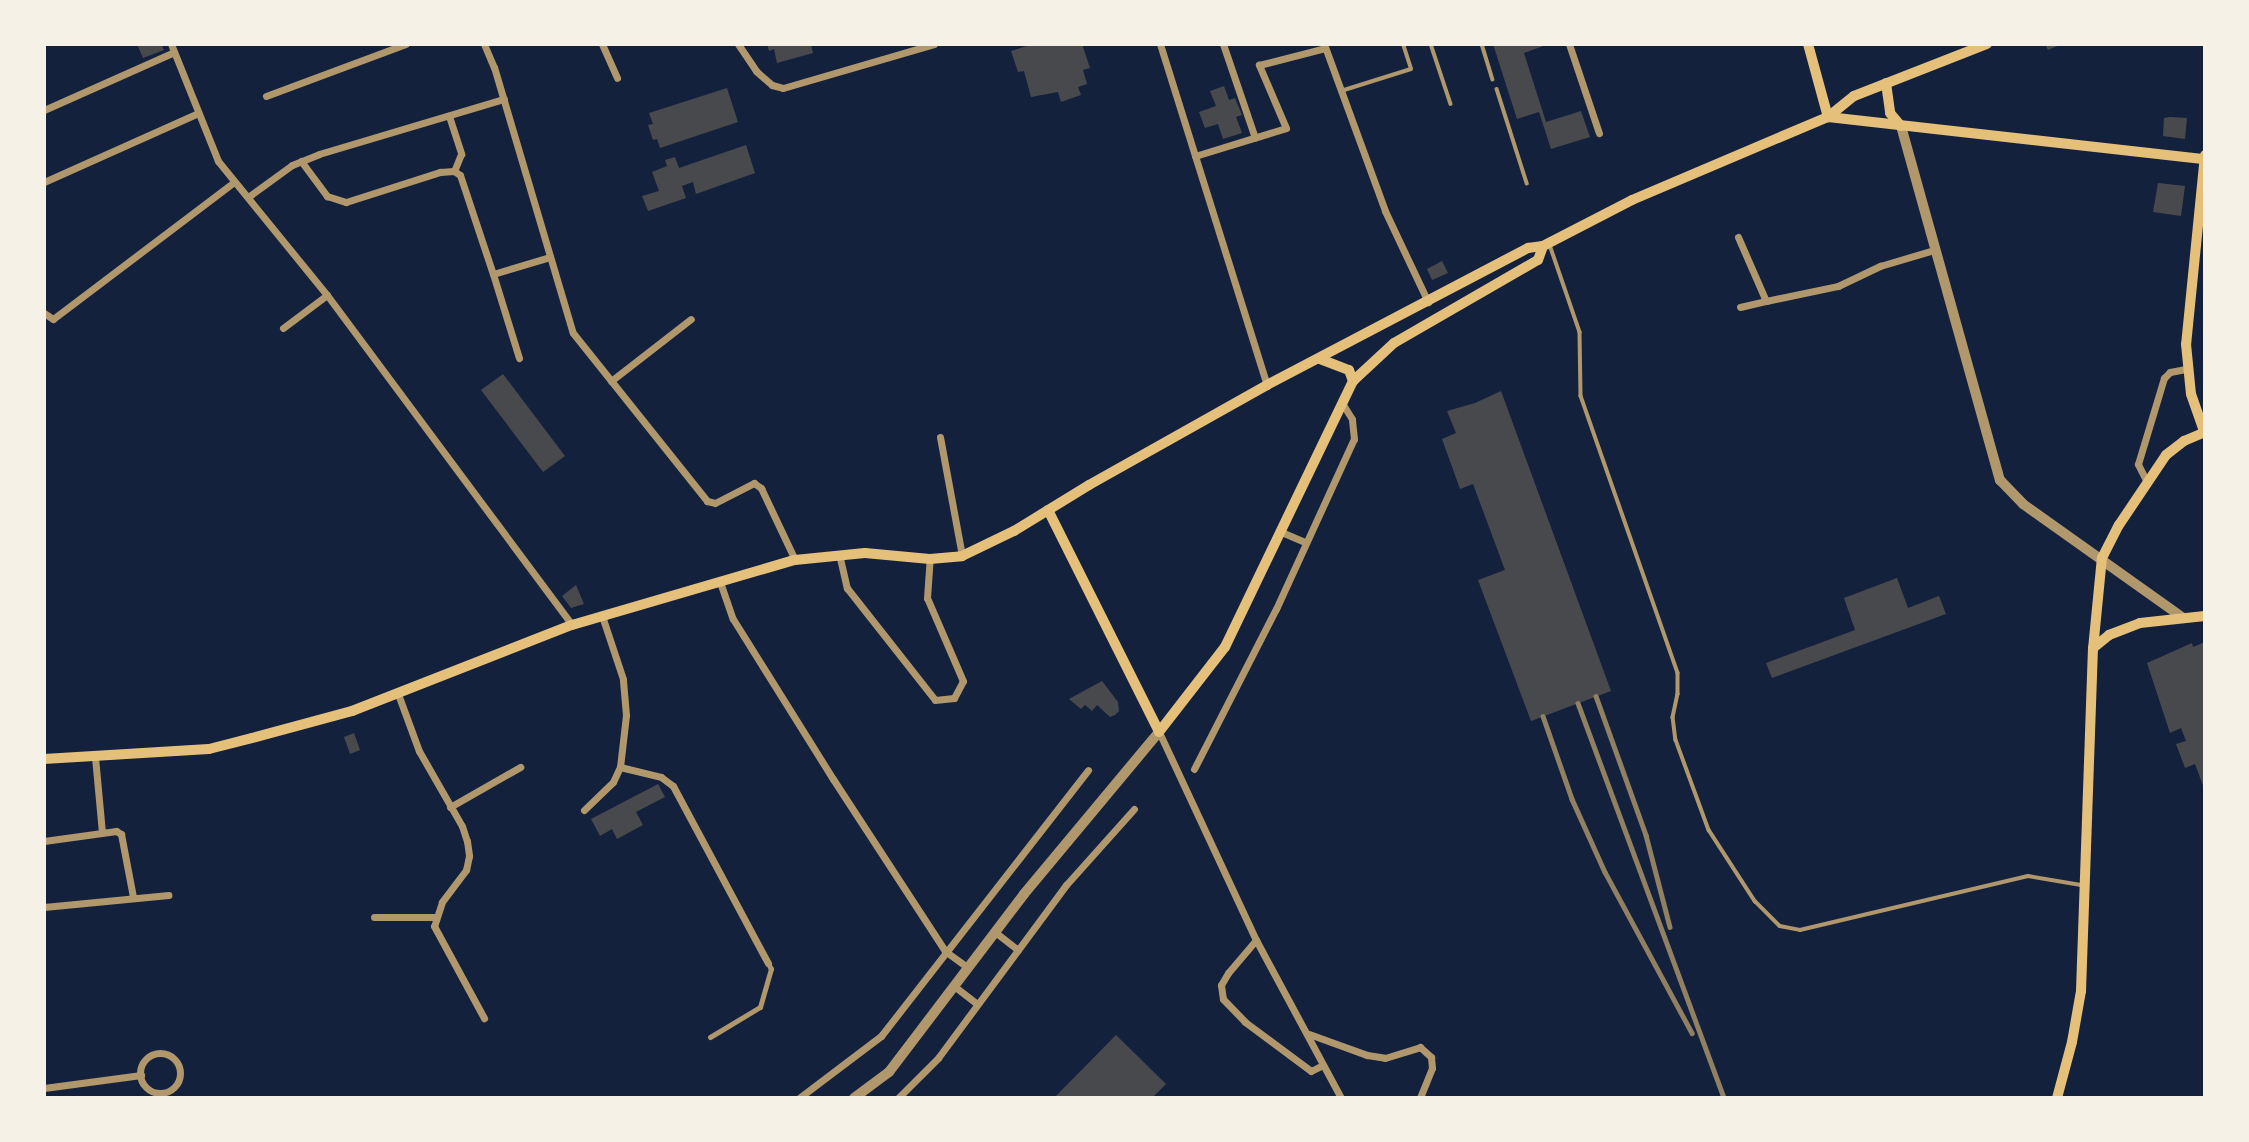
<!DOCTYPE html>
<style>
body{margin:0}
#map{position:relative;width:2249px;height:1142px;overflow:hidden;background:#14213d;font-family:"Open Sans",sans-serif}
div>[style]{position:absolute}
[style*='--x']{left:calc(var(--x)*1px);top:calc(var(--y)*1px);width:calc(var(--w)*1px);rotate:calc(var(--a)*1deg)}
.building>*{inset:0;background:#48494c}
.service>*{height:3.5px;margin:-1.75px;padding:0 1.75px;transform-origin:1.75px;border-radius:1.75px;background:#b1986c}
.pedestrian>*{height:5px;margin:-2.5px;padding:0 2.5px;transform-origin:2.5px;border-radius:2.5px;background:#b1986c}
.minor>*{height:7px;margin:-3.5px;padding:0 3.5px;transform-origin:3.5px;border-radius:3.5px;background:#b1986c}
.minor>.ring{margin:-3.5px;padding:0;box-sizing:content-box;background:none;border:7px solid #b1986c;border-radius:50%}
.tertiary>*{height:10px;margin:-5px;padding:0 5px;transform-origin:5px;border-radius:5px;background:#b1986c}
.secondary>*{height:10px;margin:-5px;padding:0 5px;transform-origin:5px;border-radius:5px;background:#e5c07b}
.rail>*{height:4.5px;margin:-2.25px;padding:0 2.25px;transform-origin:2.25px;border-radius:2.25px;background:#918062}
span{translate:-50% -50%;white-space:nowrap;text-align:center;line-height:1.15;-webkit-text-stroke:6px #f6f1e7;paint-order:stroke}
.frame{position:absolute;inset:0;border:46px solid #f6f1e7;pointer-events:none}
</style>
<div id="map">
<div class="building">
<div style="clip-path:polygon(137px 44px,161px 44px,164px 50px,143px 58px)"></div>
<div style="clip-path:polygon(767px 44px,811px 44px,813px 53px,777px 63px,774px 49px,769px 51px)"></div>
<div style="clip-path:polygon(1033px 44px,1082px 44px,1090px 68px,1083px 70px,1087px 84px,1078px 87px,1081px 95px,1061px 102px,1058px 92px,1031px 97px,1024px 71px,1018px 72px,1011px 51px)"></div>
<div style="clip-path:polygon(1493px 44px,1549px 44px,1524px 53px,1546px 122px,1581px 111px,1590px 137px,1551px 149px,1539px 112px,1517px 119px)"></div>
<div style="clip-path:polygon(2045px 44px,2062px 44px,2048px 50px)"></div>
<div style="clip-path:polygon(1224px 86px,1229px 100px,1235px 98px,1242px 115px,1236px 117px,1242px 133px,1223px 139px,1218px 124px,1205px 128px,1199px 112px,1216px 106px,1210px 91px)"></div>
<div style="clip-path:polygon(727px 88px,738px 122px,660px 148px,657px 139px,653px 140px,648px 125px,653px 124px,649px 113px)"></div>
<div style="clip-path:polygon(2170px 117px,2187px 118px,2185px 139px,2163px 136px,2164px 118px)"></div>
<div style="clip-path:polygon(746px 145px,755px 173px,696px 194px,693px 182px,682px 186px,686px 198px,648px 211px,642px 196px,659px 191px,652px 172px,667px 166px,665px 160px,675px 157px,679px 168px)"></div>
<div style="clip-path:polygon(2158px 183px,2185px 186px,2181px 216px,2153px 212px)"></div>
<div style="clip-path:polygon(1442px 261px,1448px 273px,1432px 280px,1427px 269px)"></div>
<div style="clip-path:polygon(503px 374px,565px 456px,543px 472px,481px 390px)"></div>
<div style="clip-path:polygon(1501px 391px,1611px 691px,1531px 721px,1478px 580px,1505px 570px,1473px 484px,1460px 489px,1442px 439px,1456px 433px,1447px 411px,1475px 403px)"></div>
<div style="clip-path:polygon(1897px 578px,1908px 608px,1939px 596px,1946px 614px,1772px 678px,1766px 663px,1855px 630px,1844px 598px)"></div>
<div style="clip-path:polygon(576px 585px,584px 604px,571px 608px,562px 596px)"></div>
<div style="clip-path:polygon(2205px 642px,2205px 791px,2195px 764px,2185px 768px,2176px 744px,2186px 741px,2181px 728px,2170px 733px,2147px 663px,2192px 643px,2193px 647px)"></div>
<div style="clip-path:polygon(1102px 681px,1118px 702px,1119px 711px,1115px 715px,1110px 717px,1097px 705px,1092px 711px,1085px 705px,1081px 709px,1069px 699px)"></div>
<div style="clip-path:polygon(354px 733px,360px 750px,350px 754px,344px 737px)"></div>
<div style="clip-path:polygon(658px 784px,665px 797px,636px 812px,643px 825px,617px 839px,612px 829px,600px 836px,591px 819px)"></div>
<div style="clip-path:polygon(1116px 1035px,1166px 1084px,1152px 1098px,1054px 1098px)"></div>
</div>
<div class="service">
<div style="--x:1431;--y:44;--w:63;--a:71.6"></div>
<div style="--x:1482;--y:44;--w:37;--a:73"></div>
<div style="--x:1497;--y:89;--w:99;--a:72.3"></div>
<div style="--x:1341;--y:91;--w:73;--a:-17.4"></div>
<div style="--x:1411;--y:69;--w:26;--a:-108"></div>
<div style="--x:1550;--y:245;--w:92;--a:71"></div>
<div style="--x:1580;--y:332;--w:64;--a:89.1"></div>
<div style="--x:1581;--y:396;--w:293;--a:70.7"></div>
<div style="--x:1678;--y:673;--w:21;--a:90"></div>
<div style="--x:1678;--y:694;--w:24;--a:102"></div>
<div style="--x:1673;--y:717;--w:23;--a:83"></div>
<div style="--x:1676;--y:740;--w:96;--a:69.9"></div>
<div style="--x:1709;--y:830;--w:85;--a:57.1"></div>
<div style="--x:1755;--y:901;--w:35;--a:45"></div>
<div style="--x:1780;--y:926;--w:20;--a:11"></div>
<div style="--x:1800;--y:930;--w:234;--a:-13.3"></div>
<div style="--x:2028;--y:876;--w:55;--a:9.5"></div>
</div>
<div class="pedestrian">
<div style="--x:710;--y:1037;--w:58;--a:-31"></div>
<div style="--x:760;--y:1007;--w:40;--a:-74"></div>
<div style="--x:771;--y:969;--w:7;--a:-117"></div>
</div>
<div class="minor">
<div style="--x:171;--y:44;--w:126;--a:68.1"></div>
<div style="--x:218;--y:161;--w:173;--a:50.9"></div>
<div style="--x:327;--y:295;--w:411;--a:53.4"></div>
<div style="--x:484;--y:44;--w:25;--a:67"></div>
<div style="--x:494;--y:67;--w:277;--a:73.5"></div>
<div style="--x:573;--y:333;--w:215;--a:51.4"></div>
<div style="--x:707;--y:501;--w:8;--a:14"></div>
<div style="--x:715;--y:503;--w:44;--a:-27.1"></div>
<div style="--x:754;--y:483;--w:9;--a:36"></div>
<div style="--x:761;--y:488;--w:80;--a:64.7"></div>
<div style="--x:602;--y:44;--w:37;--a:66"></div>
<div style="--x:738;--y:44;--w:32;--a:56"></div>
<div style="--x:756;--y:71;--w:21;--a:41"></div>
<div style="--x:772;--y:85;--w:11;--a:15"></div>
<div style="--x:783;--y:88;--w:157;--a:-16.2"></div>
<div style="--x:1160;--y:44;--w:357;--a:72.6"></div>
<div style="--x:1223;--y:44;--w:99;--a:71.2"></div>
<div style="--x:1324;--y:44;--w:178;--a:69.9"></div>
<div style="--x:1385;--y:211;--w:101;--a:64.7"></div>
<div style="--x:1569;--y:44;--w:94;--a:71.4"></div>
<div style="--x:266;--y:96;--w:149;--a:-20.4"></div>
<div style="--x:44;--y:110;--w:142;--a:-24"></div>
<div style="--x:449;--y:116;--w:40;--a:72"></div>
<div style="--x:461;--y:154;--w:18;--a:112"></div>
<div style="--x:1195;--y:156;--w:95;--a:-17.1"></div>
<div style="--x:1286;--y:128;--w:69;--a:-113.2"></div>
<div style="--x:1259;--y:65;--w:68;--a:-14.4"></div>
<div style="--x:301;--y:161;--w:44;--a:53.4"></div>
<div style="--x:327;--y:196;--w:20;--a:18"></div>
<div style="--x:346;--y:202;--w:99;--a:-17.7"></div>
<div style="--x:440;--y:172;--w:14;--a:-4"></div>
<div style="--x:454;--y:171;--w:7;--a:34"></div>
<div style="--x:460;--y:175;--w:104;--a:71.6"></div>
<div style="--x:493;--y:274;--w:59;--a:-16.6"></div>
<div style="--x:44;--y:182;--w:169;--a:-24.1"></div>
<div style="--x:248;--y:197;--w:54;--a:-36"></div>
<div style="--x:292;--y:165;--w:29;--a:-22"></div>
<div style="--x:319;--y:154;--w:193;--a:-16.6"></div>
<div style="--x:1738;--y:237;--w:70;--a:66.4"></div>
<div style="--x:1766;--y:301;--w:74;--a:-11.8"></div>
<div style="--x:1838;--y:286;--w:47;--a:-25.5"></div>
<div style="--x:1880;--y:266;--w:56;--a:-16.5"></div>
<div style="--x:493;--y:274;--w:88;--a:72.8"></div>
<div style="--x:1740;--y:307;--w:27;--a:-13"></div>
<div style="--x:44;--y:313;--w:11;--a:34"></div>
<div style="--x:53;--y:319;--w:227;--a:-37.1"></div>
<div style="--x:283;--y:328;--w:55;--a:-36.9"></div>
<div style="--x:611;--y:381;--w:101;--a:-37.8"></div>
<div style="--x:940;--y:437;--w:121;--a:79.5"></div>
<div style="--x:2147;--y:482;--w:20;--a:-117"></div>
<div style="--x:2138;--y:464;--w:90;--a:-73.2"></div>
<div style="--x:2164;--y:378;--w:8;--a:-45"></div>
<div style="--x:2170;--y:372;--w:16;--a:-11"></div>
<div style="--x:1279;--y:531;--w:28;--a:23"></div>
<div style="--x:839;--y:554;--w:35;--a:77"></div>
<div style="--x:847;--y:588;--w:142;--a:51.8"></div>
<div style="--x:935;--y:700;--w:19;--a:-6"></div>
<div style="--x:954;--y:698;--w:19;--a:-62"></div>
<div style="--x:963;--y:681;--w:90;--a:-113.4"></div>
<div style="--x:927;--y:598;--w:39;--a:-86"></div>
<div style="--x:720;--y:582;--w:39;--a:71"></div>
<div style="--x:733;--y:619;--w:189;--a:58"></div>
<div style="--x:833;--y:779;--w:205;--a:56.9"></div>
<div style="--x:945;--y:951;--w:27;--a:36"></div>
<div style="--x:398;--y:694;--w:61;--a:69.8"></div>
<div style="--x:419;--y:751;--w:86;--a:60.2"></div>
<div style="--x:462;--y:826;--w:16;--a:72"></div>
<div style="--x:467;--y:841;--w:15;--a:82"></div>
<div style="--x:469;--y:856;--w:14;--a:102"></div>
<div style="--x:466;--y:870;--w:40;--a:127"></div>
<div style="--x:442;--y:902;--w:25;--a:108"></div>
<div style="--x:434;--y:926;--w:105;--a:61.5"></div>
<div style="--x:1159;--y:732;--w:230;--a:65"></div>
<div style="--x:1256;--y:940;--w:179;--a:61.7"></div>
<div style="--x:95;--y:757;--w:75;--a:84.7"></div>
<div style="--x:620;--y:767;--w:42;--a:13.7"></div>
<div style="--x:661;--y:777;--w:15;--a:37"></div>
<div style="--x:673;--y:786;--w:201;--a:61.8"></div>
<div style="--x:1194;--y:769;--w:180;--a:-62.9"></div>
<div style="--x:1276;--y:609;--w:187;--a:-65.4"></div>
<div style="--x:1354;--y:439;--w:20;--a:-96"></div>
<div style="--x:1352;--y:419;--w:19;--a:-122"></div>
<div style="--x:450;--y:807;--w:81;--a:-29.7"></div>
<div style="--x:584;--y:810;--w:40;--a:-44"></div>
<div style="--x:613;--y:782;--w:17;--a:-65"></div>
<div style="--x:620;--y:767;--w:52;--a:-83.4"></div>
<div style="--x:626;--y:715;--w:36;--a:-95"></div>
<div style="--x:623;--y:679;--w:66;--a:-108.4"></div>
<div style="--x:44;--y:841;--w:73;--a:-7.9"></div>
<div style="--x:116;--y:831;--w:6;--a:31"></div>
<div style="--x:121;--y:834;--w:64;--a:79.2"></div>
<div style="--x:44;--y:907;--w:125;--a:-5.5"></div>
<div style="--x:374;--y:917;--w:61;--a:0"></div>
<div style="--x:995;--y:932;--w:29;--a:38"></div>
<div style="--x:1018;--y:950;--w:81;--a:-53.6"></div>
<div style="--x:1066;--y:885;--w:102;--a:-48.2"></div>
<div style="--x:1256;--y:940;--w:43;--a:130.3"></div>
<div style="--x:1228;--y:973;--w:14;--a:120"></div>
<div style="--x:1221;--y:985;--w:14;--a:82"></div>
<div style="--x:1223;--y:999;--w:32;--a:46"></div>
<div style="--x:1245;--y:1022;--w:82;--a:36.6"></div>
<div style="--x:1311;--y:1071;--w:13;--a:-27"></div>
<div style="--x:954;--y:986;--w:29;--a:38"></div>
<div style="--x:1309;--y:1034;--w:62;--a:19.9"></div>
<div style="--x:1367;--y:1055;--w:18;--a:9"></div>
<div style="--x:1385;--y:1058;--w:37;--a:-17"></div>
<div style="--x:1420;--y:1047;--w:15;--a:42"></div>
<div style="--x:1431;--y:1057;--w:11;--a:85"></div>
<div style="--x:1432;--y:1068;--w:32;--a:112"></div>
<div class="ring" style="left:140px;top:1053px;width:33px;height:33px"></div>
<div style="--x:44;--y:1088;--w:98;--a:-7.6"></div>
<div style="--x:799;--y:1098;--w:103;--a:-37.1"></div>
<div style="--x:881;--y:1036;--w:337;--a:-52.1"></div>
<div style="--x:898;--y:1098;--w:57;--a:-45"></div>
<div style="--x:938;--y:1058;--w:134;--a:-53.5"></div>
</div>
<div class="tertiary">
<div style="--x:1901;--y:126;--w:368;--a:74.4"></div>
<div style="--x:2000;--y:480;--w:33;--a:46"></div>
<div style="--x:2023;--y:504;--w:195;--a:35.4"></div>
<div style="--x:854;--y:1098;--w:44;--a:-36.6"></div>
<div style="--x:889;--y:1072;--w:223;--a:-52.8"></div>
<div style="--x:1024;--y:894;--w:211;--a:-50.2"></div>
</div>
<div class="secondary">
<div style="--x:1808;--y:44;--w:76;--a:74.7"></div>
<div style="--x:1886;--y:83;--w:30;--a:82"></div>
<div style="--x:1890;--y:113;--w:17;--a:50"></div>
<div style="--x:1828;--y:117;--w:379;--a:6.4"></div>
<div style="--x:2205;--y:155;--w:190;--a:95.7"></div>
<div style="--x:2186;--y:344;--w:50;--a:84.3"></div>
<div style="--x:2191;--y:394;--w:42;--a:70.7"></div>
<div style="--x:1320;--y:359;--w:31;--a:21"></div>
<div style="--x:1349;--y:370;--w:12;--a:70"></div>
<div style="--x:1048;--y:510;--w:248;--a:63.4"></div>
<div style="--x:1159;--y:732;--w:108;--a:-52.2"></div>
<div style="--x:1225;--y:647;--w:295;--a:-64.3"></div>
<div style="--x:1353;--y:381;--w:56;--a:-42.8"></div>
<div style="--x:1394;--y:343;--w:166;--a:-30"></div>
<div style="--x:1538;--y:260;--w:15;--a:-70"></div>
<div style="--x:2093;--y:648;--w:21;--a:-39"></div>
<div style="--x:2109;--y:635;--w:33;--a:-21"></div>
<div style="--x:2140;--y:623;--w:65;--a:-6.1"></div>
<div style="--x:44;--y:759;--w:165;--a:-3.5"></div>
<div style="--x:209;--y:749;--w:44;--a:-14.3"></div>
<div style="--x:252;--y:738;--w:104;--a:-15.1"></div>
<div style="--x:352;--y:711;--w:236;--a:-21.4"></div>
<div style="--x:572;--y:625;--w:232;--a:-16.3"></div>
<div style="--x:795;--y:560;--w:70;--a:-5.7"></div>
<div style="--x:865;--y:553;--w:65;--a:5.3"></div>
<div style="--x:930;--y:559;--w:32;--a:-5"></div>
<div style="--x:962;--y:556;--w:58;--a:-25.7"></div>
<div style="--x:1014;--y:531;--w:88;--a:-31.5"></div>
<div style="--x:1089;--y:485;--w:204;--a:-29.3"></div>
<div style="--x:1267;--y:385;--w:295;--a:-27.7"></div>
<div style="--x:1528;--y:248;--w:15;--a:-8"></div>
<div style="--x:1543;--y:246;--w:100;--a:-27.3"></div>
<div style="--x:1632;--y:200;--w:213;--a:-23"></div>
<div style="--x:1828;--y:117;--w:33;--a:-39"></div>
<div style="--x:1854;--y:96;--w:143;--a:-21.4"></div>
<div style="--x:2057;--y:1098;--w:58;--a:-75"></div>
<div style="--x:2072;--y:1042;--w:52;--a:-80"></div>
<div style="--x:2081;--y:991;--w:342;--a:-88"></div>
<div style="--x:2093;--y:649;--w:91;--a:-84.4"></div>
<div style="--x:2102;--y:558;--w:37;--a:-63"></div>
<div style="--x:2119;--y:525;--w:84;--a:-56.1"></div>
<div style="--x:2166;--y:455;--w:23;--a:-38"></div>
<div style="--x:2184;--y:441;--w:23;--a:-23"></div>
</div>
<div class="rail">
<div style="--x:1596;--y:696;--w:148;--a:70.2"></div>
<div style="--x:1646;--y:835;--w:95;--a:75.4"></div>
<div style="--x:1578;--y:703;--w:421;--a:69.7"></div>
<div style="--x:1543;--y:716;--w:88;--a:70.7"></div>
<div style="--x:1572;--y:799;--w:80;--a:65.7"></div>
<div style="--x:1605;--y:872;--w:183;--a:61.6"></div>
</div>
<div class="frame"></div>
</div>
